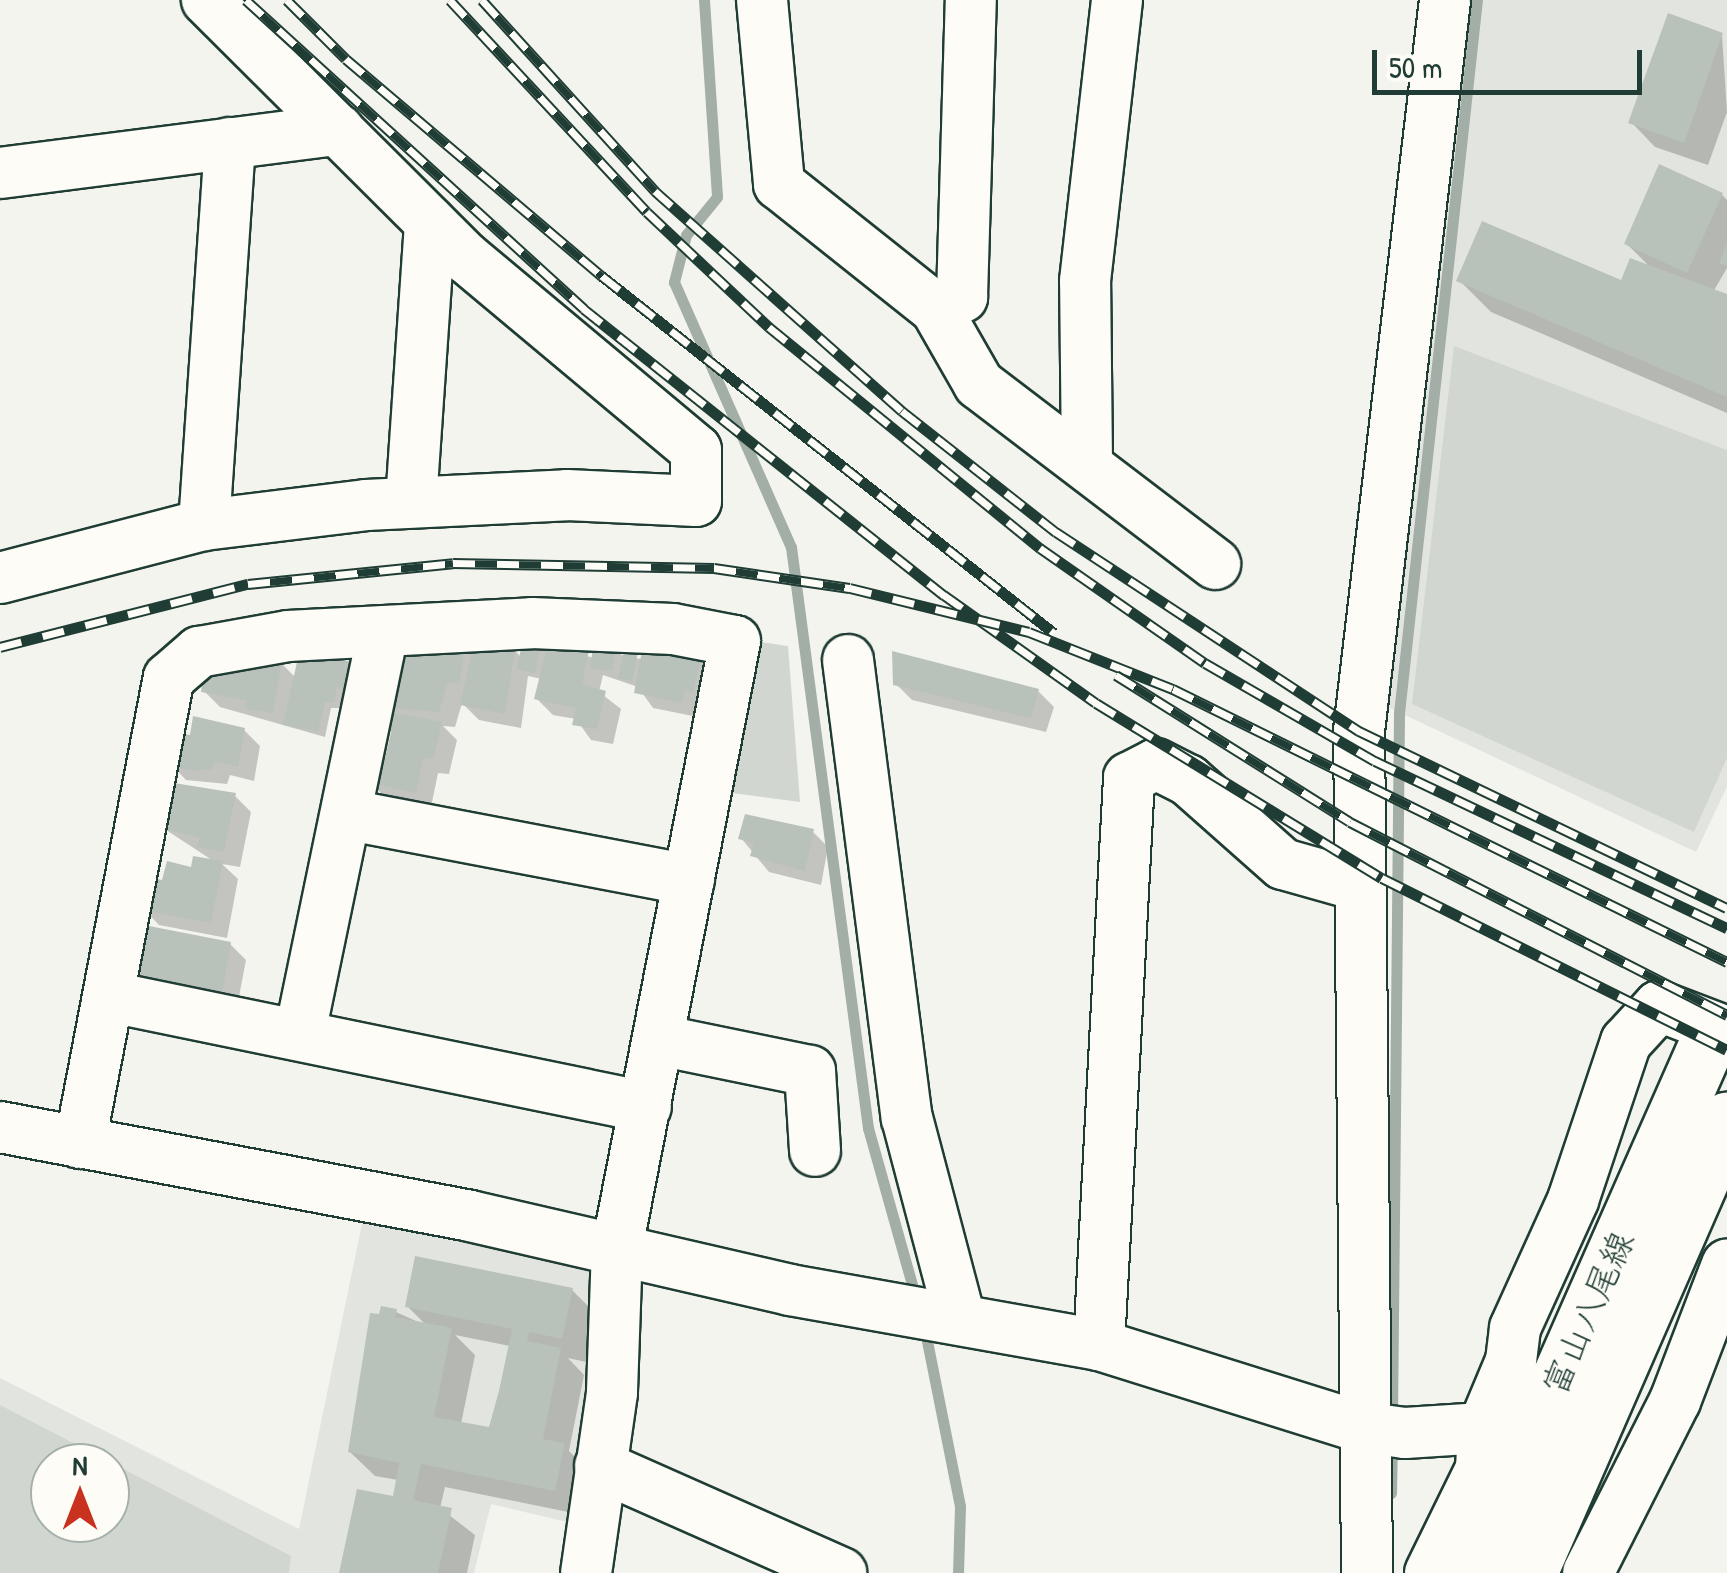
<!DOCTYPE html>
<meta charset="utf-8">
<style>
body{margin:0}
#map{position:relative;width:1727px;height:1573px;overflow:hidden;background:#f4f4ef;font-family:"Patrick Hand","Klee One",sans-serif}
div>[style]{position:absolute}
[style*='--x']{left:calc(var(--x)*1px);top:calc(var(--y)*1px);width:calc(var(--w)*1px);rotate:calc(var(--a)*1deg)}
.built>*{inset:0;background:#e2e5df}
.green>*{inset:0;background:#d1d6d1}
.shadow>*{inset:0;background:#0003}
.stream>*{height:11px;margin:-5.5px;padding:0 5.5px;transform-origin:5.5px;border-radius:5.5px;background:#a3aea7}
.building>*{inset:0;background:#b9c1bb}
.roads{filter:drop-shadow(2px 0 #1f3d34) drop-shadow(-2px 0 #1f3d34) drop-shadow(0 2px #1f3d34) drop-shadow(0 -2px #1f3d34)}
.minor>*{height:50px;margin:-25px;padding:0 25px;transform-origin:25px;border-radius:25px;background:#fdfcf7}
.major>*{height:55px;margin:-27.5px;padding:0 27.5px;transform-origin:27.5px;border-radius:27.5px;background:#fdfcf7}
.rail>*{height:11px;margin-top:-5.5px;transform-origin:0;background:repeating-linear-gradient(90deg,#fdfcf7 0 22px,#1f3d34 0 44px);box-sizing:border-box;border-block:2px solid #1f3d34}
span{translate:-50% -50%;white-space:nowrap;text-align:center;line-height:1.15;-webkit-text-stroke:9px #fdfcf7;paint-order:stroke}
.street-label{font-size:35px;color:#1f3d34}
.north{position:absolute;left:30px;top:1443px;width:100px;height:100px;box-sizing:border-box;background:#fdfcf7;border:2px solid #a4b0a9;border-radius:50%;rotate:0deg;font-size:28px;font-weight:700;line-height:40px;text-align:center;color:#1f3d34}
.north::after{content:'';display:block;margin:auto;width:35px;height:45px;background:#c8321e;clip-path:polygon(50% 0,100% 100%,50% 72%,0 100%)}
.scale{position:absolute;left:1372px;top:50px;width:270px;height:45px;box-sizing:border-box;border:5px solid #1f3d34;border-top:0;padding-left:12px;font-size:30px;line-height:35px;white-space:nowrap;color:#1f3d34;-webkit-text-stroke:8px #fdfcf7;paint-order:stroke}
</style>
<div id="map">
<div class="built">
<div style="clip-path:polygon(1456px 0,1727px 0,1727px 787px,1696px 852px,1375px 701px)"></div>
<div style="clip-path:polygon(evenodd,365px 1209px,597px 1255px,599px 1387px,571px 1523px,491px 1504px,474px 1573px,0 1573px,0 1378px,299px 1529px,365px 1209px,50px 1463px,110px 1463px,110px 1523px,50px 1523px,50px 1463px)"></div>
</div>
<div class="green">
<div style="clip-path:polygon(1454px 346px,1727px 450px,1727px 758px,1694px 832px,1412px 704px)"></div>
<div style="clip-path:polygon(754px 641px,788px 646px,800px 802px,724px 792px)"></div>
<div style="clip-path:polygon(evenodd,0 1405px,291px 1556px,289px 1573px,0 1573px,0 1405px,50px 1463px,110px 1463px,110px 1523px,50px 1523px,50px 1463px)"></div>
</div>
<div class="shadow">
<div style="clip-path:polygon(1722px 35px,1727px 112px,1708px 165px,1655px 147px,1631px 122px)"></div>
<div style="clip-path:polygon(1722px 195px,1727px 200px,1727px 268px,1713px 292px,1727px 297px,1727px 413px,1491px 312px,1459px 280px,1622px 283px,1653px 270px,1627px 244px)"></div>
<div style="clip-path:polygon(525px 639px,594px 658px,615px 648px,625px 658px,700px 661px,716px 677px,698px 717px,653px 708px,638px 687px,603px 675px,599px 692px,621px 709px,613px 744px,591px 740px,576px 719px,553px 715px,537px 699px,542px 679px,528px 676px,521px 728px,479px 720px,462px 703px,455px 727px,443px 726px,457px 740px,449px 774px,438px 773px,431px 807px,385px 797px,369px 781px,387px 762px,393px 734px,384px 724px,396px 716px,386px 706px,450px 641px,514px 650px,521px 657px)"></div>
<div style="clip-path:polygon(281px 663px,296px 678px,351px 664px,354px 695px,344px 693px,341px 708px,331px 708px,325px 737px,220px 707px,204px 691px)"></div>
<div style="clip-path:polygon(896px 684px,1038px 691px,1054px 707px,1046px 732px,912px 700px)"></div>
<div style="clip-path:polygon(244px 730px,260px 746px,254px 781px,230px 775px,227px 784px,186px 780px,171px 764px,192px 738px)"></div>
<div style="clip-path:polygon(235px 796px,251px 812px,240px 867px,222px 864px,238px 879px,227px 938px,159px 925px,144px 909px,164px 883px,215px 862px,160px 826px)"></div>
<div style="clip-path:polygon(812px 831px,828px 847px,821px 885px,769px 872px,741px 838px)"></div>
<div style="clip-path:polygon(230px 944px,246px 960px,237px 1007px,158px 992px,142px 977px)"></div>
<div style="clip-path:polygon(evenodd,572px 1290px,596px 1314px,586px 1362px,568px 1358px,584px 1375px,569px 1451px,588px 1470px,578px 1514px,445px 1487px,440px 1508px,475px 1535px,467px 1573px,342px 1573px,395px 1499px,398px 1480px,375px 1476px,350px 1452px,396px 1312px,427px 1326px,407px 1306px,572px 1290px,455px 1335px,510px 1346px,490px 1430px,461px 1424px,475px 1355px,455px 1335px)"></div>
</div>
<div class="stream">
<div style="--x:704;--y:0;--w:197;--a:86.2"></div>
<div style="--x:717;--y:197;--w:49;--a:129.2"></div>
<div style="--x:686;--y:235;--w:49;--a:104.3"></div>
<div style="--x:674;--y:282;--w:290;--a:66.2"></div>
<div style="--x:791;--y:547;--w:586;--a:82.45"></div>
<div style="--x:868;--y:1128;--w:178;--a:74.3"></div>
<div style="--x:924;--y:1326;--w:184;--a:78.7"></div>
<div style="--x:960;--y:1506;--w:67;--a:91.7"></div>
<div style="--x:1392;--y:1418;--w:705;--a:-89.43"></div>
<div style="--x:1399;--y:713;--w:717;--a:-83.76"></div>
<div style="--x:1391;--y:1493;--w:52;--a:-88.9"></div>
</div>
<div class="building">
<div style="clip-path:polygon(1668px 13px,1723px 33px,1684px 143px,1628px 123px)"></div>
<div style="clip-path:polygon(1659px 164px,1723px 193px,1687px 273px,1624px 244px)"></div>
<div style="clip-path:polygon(1482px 221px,1621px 280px,1630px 258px,1727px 294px,1727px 397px,1456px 281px)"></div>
<div style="clip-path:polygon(1727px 243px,1727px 266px,1719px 263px)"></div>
<div style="clip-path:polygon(523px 637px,542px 640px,535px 673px,517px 669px)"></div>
<div style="clip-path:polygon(475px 639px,515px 647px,505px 714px,460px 705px)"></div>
<div style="clip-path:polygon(466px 641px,459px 684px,448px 682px,439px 712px,383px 707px,396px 643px)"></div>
<div style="clip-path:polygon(594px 642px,616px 646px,612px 671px,590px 668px)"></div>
<div style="clip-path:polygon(548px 643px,589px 650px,582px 684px,606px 691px,597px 729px,572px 725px,576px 708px,534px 699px)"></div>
<div style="clip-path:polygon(624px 649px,638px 652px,632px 681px,618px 678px)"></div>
<div style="clip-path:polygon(642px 651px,701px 659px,693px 692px,685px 690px,682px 703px,634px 693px)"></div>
<div style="clip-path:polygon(892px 651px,1039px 689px,1031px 718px,893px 685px)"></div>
<div style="clip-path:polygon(299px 653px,352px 662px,347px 689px,337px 687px,334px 702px,325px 702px,318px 731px,283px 725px)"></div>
<div style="clip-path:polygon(282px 660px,273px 713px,246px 709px,247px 700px,201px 692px,205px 664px)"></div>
<div style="clip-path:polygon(384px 711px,442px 722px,433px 759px,423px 758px,416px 793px,366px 782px,372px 756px,385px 759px,392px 728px,381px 725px)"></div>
<div style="clip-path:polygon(193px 716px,245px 728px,238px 767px,215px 761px,212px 769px,195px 771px,168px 765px,174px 732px,190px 735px)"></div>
<div style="clip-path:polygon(168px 782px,236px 793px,224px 852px,196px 847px,200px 838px,157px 827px)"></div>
<div style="clip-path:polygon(745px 814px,814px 829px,805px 871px,750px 856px,754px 843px,738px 839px)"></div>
<div style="clip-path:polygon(193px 856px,223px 861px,211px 923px,141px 910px,148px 877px,162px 880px,167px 861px,191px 867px)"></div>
<div style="clip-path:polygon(149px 926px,231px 942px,222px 993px,139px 977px)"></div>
<div style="clip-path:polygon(415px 1256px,573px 1288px,562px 1339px,529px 1332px,527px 1341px,561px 1348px,543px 1439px,565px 1443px,555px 1491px,421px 1464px,413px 1500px,452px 1508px,438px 1573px,339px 1573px,357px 1489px,393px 1496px,399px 1463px,348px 1452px,370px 1313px,379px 1314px,381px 1306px,397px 1309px,395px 1317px,452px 1328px,434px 1417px,489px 1427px,499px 1391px,512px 1329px,405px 1307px)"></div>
</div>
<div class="roads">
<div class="minor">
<div style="--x:762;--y:0;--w:185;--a:84.7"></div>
<div style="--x:779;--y:184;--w:201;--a:38.5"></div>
<div style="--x:936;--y:309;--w:29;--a:-25"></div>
<div style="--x:962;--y:297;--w:297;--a:-88.3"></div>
<div style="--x:0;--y:173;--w:341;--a:-7.3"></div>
<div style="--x:936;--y:309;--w:86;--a:60.2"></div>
<div style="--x:979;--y:384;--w:297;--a:37.3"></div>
<div style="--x:1087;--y:463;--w:182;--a:-90.6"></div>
<div style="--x:1085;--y:281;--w:283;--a:-83.5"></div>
<div style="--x:411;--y:502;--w:280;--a:-86.1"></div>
<div style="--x:204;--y:525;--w:383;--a:-86.1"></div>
<div style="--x:0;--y:578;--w:211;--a:-14.6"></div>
<div style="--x:204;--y:525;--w:163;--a:-7"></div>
<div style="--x:366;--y:505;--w:201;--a:-2.8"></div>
<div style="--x:567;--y:495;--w:129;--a:2.7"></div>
<div style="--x:696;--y:501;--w:51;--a:-90"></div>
<div style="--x:696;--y:450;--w:300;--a:-140.1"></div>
<div style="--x:466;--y:258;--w:366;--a:-135.1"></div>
<div style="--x:848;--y:660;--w:462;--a:82.7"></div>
<div style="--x:907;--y:1118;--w:208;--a:75.2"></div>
<div style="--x:349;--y:815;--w:346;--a:10.8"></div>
<div style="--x:111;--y:997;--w:546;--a:11.62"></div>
<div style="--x:300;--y:1033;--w:410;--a:-78.3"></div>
<div style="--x:659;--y:1040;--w:154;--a:11.6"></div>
<div style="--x:810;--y:1071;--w:80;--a:86.4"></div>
<div style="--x:0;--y:1127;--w:478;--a:10.7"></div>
<div style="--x:470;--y:1216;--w:328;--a:13"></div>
<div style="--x:790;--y:1290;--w:314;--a:10.1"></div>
<div style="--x:1099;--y:1345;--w:275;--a:17.4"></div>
<div style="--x:1361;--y:1427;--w:44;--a:7.8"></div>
<div style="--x:1405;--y:1433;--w:78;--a:-3.7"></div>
<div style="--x:80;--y:1143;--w:473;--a:-79.2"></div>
<div style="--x:169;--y:678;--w:40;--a:-41"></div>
<div style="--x:199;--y:652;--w:90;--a:-10.2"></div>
<div style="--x:288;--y:636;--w:244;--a:-3"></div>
<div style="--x:532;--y:623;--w:141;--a:2.4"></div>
<div style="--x:673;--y:629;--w:63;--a:11"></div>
<div style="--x:735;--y:641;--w:618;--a:101"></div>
<div style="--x:617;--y:1248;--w:145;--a:92"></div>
<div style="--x:612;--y:1393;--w:182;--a:98.2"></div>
<div style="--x:1099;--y:1345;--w:568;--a:-86.97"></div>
<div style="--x:1129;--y:778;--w:30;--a:-27"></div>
<div style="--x:1156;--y:764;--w:36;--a:27"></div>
<div style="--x:1188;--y:780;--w:127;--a:41.5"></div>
<div style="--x:1283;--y:864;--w:81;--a:15.8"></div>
<div style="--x:600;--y:1466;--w:264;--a:23.9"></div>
<div style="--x:1367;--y:1573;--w:842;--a:-90.54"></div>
<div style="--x:1359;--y:731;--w:736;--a:-83.29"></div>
<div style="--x:1430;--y:1573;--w:116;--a:-63.9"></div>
<div style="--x:1481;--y:1469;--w:41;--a:-87.2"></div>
<div style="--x:1483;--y:1428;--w:73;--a:-67.3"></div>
<div style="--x:1511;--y:1361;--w:33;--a:-83"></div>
<div style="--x:1515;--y:1328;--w:141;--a:-65.6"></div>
<div style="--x:1573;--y:1200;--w:167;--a:-71.5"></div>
<div style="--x:1626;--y:1042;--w:49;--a:-47.5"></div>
<div style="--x:1659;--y:1006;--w:73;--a:20.9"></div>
<div style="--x:1588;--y:1573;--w:193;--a:-63.2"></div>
<div style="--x:1675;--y:1401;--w:146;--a:-69.1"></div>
</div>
<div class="major">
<div style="--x:1473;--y:1573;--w:570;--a:-66.18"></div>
<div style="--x:1529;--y:1573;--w:495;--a:-66.4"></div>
</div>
</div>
<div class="rail">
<div style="--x:246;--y:0;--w:458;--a:42.4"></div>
<div style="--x:584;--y:309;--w:460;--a:38.5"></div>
<div style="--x:944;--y:595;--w:186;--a:35.4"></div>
<div style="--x:1096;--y:703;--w:335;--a:31.5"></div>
<div style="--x:1382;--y:878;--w:385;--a:26.5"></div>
<div style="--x:287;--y:0;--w:83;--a:45"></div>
<div style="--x:346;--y:59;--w:336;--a:40.3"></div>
<div style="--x:602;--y:276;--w:576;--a:38.3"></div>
<div style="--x:450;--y:0;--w:289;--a:47.1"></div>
<div style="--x:647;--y:212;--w:168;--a:43.3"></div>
<div style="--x:769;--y:327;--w:350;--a:39.2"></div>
<div style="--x:1040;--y:548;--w:201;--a:34.9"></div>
<div style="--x:1205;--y:663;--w:196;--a:30"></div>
<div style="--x:1375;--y:761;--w:390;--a:25.4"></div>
<div style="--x:482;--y:0;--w:258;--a:47.8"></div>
<div style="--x:655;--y:191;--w:331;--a:41.7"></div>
<div style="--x:902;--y:411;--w:196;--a:38.2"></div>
<div style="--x:1056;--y:532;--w:363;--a:33.3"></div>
<div style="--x:1359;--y:731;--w:408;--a:25.7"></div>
<div style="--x:0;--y:647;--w:256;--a:-14.3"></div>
<div style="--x:248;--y:584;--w:206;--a:-5.8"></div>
<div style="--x:453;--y:563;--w:261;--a:1.1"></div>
<div style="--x:714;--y:568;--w:137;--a:8.4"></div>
<div style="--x:850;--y:588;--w:184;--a:13.8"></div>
<div style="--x:1029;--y:632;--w:155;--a:21.6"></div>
<div style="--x:1173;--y:689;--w:618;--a:26.23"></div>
<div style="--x:1116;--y:675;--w:276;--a:32.1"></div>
<div style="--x:1350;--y:822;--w:424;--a:27.1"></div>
</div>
<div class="street-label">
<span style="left:1588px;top:1313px;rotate:-66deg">富山八尾線</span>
</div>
<div class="north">N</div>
<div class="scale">50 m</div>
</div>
